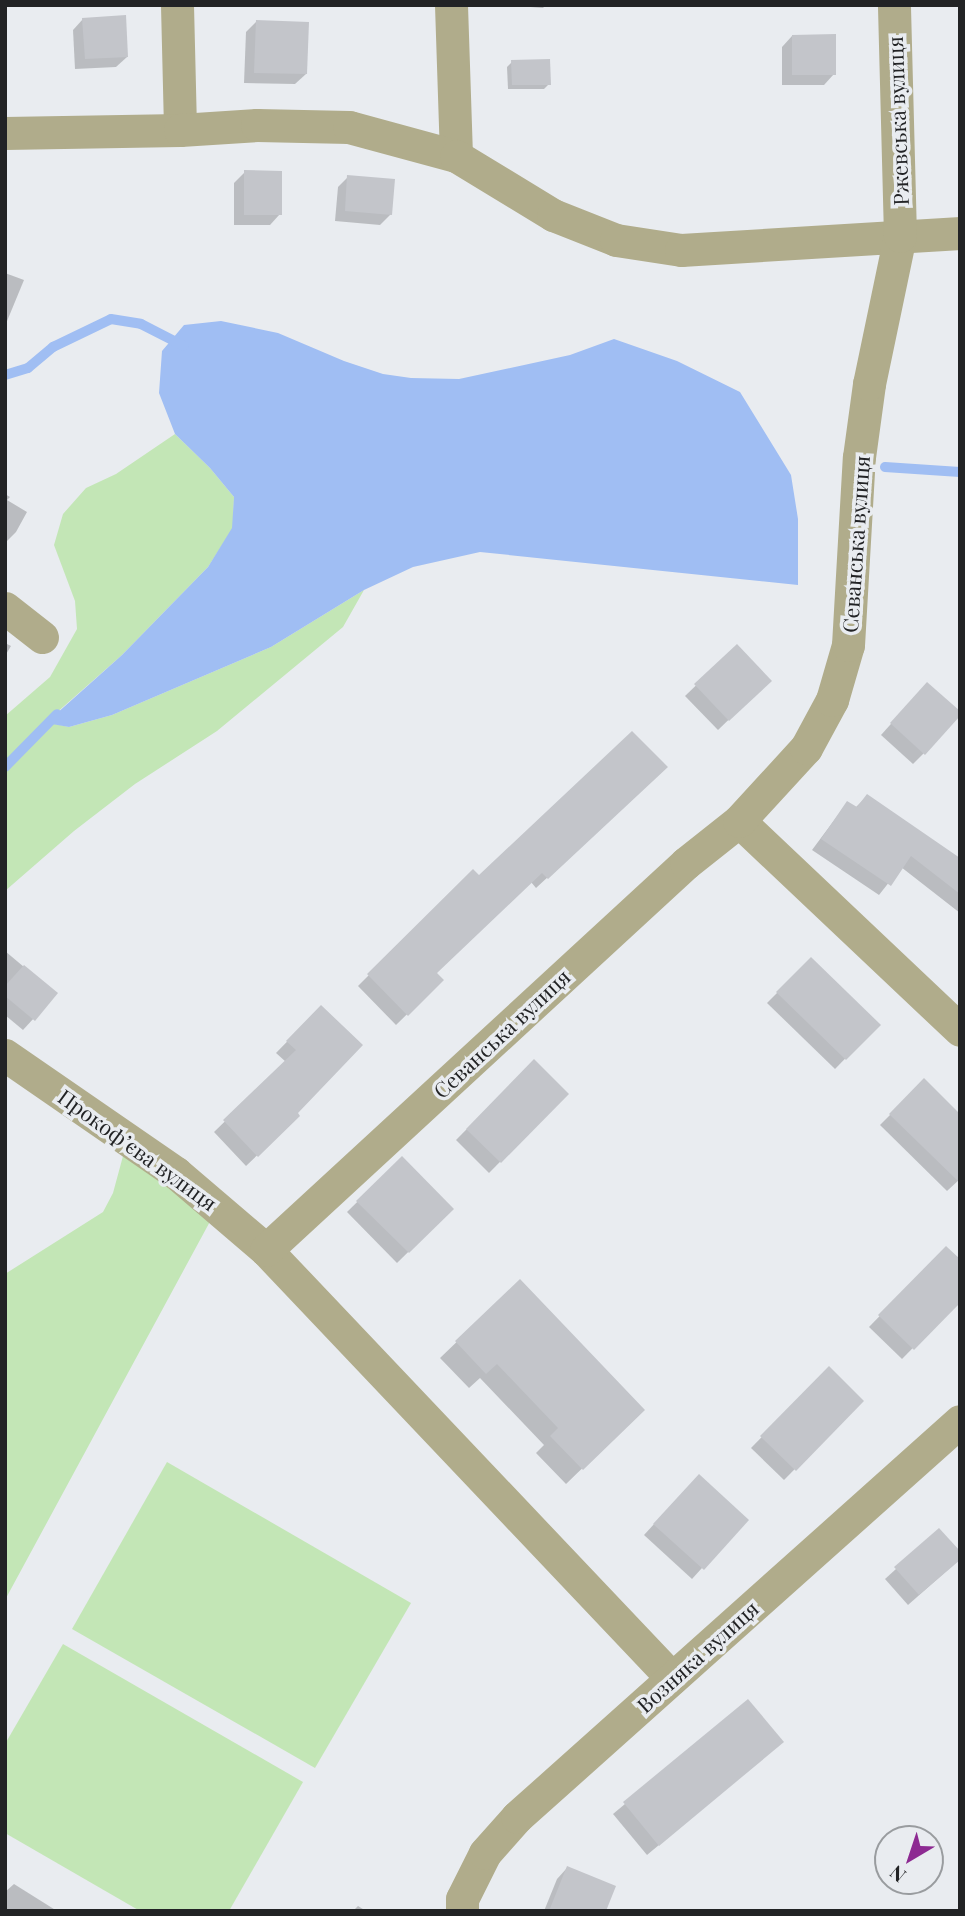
<!DOCTYPE html>
<meta charset="utf-8">
<style>
body{margin:0}
#map{position:relative;width:965px;height:1916px;overflow:hidden;background:#e9ecf0;font-family:"Playfair Display",serif}
div>[style]{position:absolute}
[style*='--x']{left:calc(var(--x)*1px);top:calc(var(--y)*1px);width:calc(var(--w)*1px);rotate:calc(var(--a)*1deg)}
.green>*{inset:0;background:#c3e6b6}
.water>*{inset:0;background:#a0bef3}
.shadow>*{inset:0;background:#0003}
.stream>*{height:10px;margin:-5px;padding:0 5px;transform-origin:5px;border-radius:5px;background:#a0bef3}
.building>*{inset:0;background:#c3c5ca}
.street>*{height:33px;margin:-16.5px;padding:0 16.5px;transform-origin:16.5px;border-radius:16.5px;background:#b0ac8b}
span{translate:-50% -50%;white-space:nowrap;text-align:center;line-height:1.15;-webkit-text-stroke:7px #e9ecf0;paint-order:stroke}
.street-label{font-size:21px;color:#222325}
.frame{position:absolute;inset:0;border:7px solid #222325;pointer-events:none}
.north{position:absolute;left:874px;top:1825px;width:70px;height:70px;box-sizing:border-box;background:#e9ecf0;border:2px solid #999c9f;border-radius:50%;rotate:219deg;font-size:19px;font-weight:700;line-height:28px;text-align:center;color:#222325}
.north::after{content:'';display:block;margin:auto;width:24px;height:32px;background:#8d2a92;clip-path:polygon(50% 0,100% 100%,50% 72%,0 100%)}
</style>
<div id="map">
<div class="green">
<div style="clip-path:polygon(175px 434px,210px 468px,234px 497px,233px 528px,208px 567px,122px 655px,46px 722px,69px 727px,112px 715px,271px 647px,364px 590px,343px 627px,217px 731px,135px 784px,74px 831px,5px 891px,5px 716px,50px 677px,77px 629px,75px 601px,54px 545px,63px 514px,86px 488px,116px 474px)"></div>
<div style="clip-path:polygon(123px 1156px,213px 1216px,5px 1600px,5px 1274px,103px 1212px,113px 1193px)"></div>
<div style="clip-path:polygon(167px 1462px,411px 1603px,315px 1768px,72px 1629px)"></div>
<div style="clip-path:polygon(63px 1644px,303px 1782px,229px 1911px,140px 1911px,5px 1833px,5px 1744px)"></div>
</div>
<div class="water">
<div style="clip-path:polygon(221px 321px,278px 333px,344px 361px,383px 374px,411px 378px,459px 379px,570px 355px,614px 339px,677px 361px,740px 392px,791px 475px,798px 519px,798px 585px,480px 552px,413px 567px,364px 590px,271px 647px,112px 715px,69px 727px,46px 723px,122px 655px,208px 567px,232px 528px,234px 497px,210px 468px,175px 434px,159px 393px,162px 351px,184px 325px)"></div>
</div>
<div class="shadow">
<div style="clip-path:polygon(504px 5px,546px 5px,543px 8px)"></div>
<div style="clip-path:polygon(83px 19px,127px 57px,116px 67px,75px 69px,73px 30px)"></div>
<div style="clip-path:polygon(256px 22px,306px 74px,295px 84px,244px 83px,246px 32px)"></div>
<div style="clip-path:polygon(792px 36px,834px 74px,824px 85px,782px 85px,782px 47px)"></div>
<div style="clip-path:polygon(512px 62px,549px 84px,544px 89px,508px 89px,507px 67px)"></div>
<div style="clip-path:polygon(245px 172px,280px 214px,270px 225px,234px 225px,234px 183px)"></div>
<div style="clip-path:polygon(348px 177px,391px 214px,380px 225px,335px 221px,338px 187px)"></div>
<div style="clip-path:polygon(5px 273px,24px 280px,5px 326px)"></div>
<div style="clip-path:polygon(5px 494px,10px 497px,7px 500px,27px 512px,16px 532px,6px 542px)"></div>
<div style="clip-path:polygon(5px 643px,11px 646px,5px 656px)"></div>
<div style="clip-path:polygon(737px 646px,769px 681px,718px 730px,685px 696px)"></div>
<div style="clip-path:polygon(917px 695px,924px 753px,913px 764px,881px 735px)"></div>
<div style="clip-path:polygon(655px 778px,536px 888px,531px 882px,435px 973px,442px 980px,396px 1025px,358px 986px,473px 871px,479px 877px)"></div>
<div style="clip-path:polygon(867px 796px,958px 858px,960px 856px,960px 913px,901px 867px,879px 895px,812px 850px,847px 803px,855px 808px)"></div>
<div style="clip-path:polygon(5px 951px,56px 994px,23px 1030px,5px 1015px)"></div>
<div style="clip-path:polygon(811px 959px,878px 1025px,835px 1069px,767px 1003px)"></div>
<div style="clip-path:polygon(321px 1007px,295px 1113px,298px 1116px,246px 1166px,214px 1132px,286px 1062px,276px 1053px)"></div>
<div style="clip-path:polygon(534px 1061px,567px 1094px,489px 1173px,456px 1140px)"></div>
<div style="clip-path:polygon(924px 1081px,960px 1179px,947px 1191px,880px 1125px)"></div>
<div style="clip-path:polygon(402px 1158px,452px 1209px,397px 1263px,347px 1212px)"></div>
<div style="clip-path:polygon(946px 1248px,960px 1300px,902px 1359px,869px 1327px)"></div>
<div style="clip-path:polygon(520px 1281px,627px 1425px,566px 1484px,536px 1453px,544px 1445px,480px 1378px,469px 1388px,440px 1358px)"></div>
<div style="clip-path:polygon(829px 1369px,862px 1401px,784px 1480px,751px 1448px)"></div>
<div style="clip-path:polygon(688px 1487px,702px 1568px,692px 1579px,644px 1535px)"></div>
<div style="clip-path:polygon(951px 1567px,908px 1605px,885px 1579px,896px 1569px)"></div>
<div style="clip-path:polygon(748px 1701px,782px 1742px,647px 1855px,613px 1814px)"></div>
<div style="clip-path:polygon(567px 1868px,604px 1911px,544px 1911px,557px 1879px)"></div>
<div style="clip-path:polygon(14px 1884px,57px 1911px,5px 1911px,5px 1892px)"></div>
<div style="clip-path:polygon(358px 1906px,366px 1911px,353px 1911px)"></div>
</div>
<div class="stream">
<div style="--x:5;--y:375;--w:24;--a:-17"></div>
<div style="--x:28;--y:368;--w:33;--a:-40"></div>
<div style="--x:53;--y:347;--w:64;--a:-25.8"></div>
<div style="--x:111;--y:319;--w:30;--a:9"></div>
<div style="--x:141;--y:324;--w:48;--a:27.1"></div>
<div style="--x:885;--y:467;--w:75;--a:3.8"></div>
<div style="--x:5;--y:767;--w:74;--a:-45.5"></div>
</div>
<div class="building">
<div style="clip-path:polygon(126px 15px,128px 57px,85px 59px,82px 18px)"></div>
<div style="clip-path:polygon(256px 20px,309px 22px,307px 74px,254px 73px)"></div>
<div style="clip-path:polygon(836px 34px,836px 75px,792px 75px,792px 35px)"></div>
<div style="clip-path:polygon(550px 59px,551px 85px,512px 85px,511px 60px)"></div>
<div style="clip-path:polygon(244px 170px,282px 171px,282px 215px,244px 215px)"></div>
<div style="clip-path:polygon(347px 175px,395px 179px,392px 215px,345px 211px)"></div>
<div style="clip-path:polygon(737px 644px,772px 681px,729px 721px,694px 684px)"></div>
<div style="clip-path:polygon(927px 682px,960px 711px,960px 716px,925px 755px,890px 723px)"></div>
<div style="clip-path:polygon(632px 731px,668px 767px,548px 879px,542px 873px,437px 973px,444px 980px,408px 1016px,367px 974px,473px 869px,479px 875px)"></div>
<div style="clip-path:polygon(867px 794px,960px 858px,960px 894px,911px 856px,891px 886px,821px 839px,847px 801px,857px 807px)"></div>
<div style="clip-path:polygon(811px 957px,881px 1025px,846px 1060px,776px 992px)"></div>
<div style="clip-path:polygon(24px 965px,58px 993px,35px 1021px,5px 996px,5px 986px)"></div>
<div style="clip-path:polygon(321px 1005px,363px 1045px,298px 1113px,300px 1116px,258px 1157px,223px 1120px,296px 1050px,286px 1041px)"></div>
<div style="clip-path:polygon(534px 1059px,569px 1094px,501px 1163px,466px 1129px)"></div>
<div style="clip-path:polygon(924px 1078px,960px 1114px,960px 1183px,889px 1114px)"></div>
<div style="clip-path:polygon(402px 1156px,454px 1209px,409px 1253px,356px 1201px)"></div>
<div style="clip-path:polygon(946px 1246px,960px 1259px,960px 1303px,914px 1350px,878px 1315px)"></div>
<div style="clip-path:polygon(520px 1279px,645px 1410px,583px 1470px,550px 1436px,558px 1428px,497px 1364px,486px 1374px,455px 1341px)"></div>
<div style="clip-path:polygon(829px 1366px,864px 1401px,796px 1471px,760px 1436px)"></div>
<div style="clip-path:polygon(699px 1474px,749px 1520px,704px 1570px,653px 1524px)"></div>
<div style="clip-path:polygon(939px 1528px,960px 1551px,960px 1560px,919px 1595px,894px 1567px)"></div>
<div style="clip-path:polygon(748px 1699px,784px 1742px,659px 1846px,623px 1802px)"></div>
<div style="clip-path:polygon(567px 1866px,616px 1886px,606px 1911px,549px 1911px)"></div>
</div>
<div class="street">
<div style="--x:177;--y:5;--w:125;--a:88.6"></div>
<div style="--x:451;--y:5;--w:151;--a:88.1"></div>
<div style="--x:5;--y:133;--w:175;--a:-1"></div>
<div style="--x:180;--y:130;--w:77;--a:-3.7"></div>
<div style="--x:257;--y:125;--w:92;--a:1.2"></div>
<div style="--x:349;--y:127;--w:111;--a:15.2"></div>
<div style="--x:456;--y:156;--w:114;--a:31.3"></div>
<div style="--x:553;--y:215;--w:68;--a:21.6"></div>
<div style="--x:616;--y:240;--w:66;--a:8.7"></div>
<div style="--x:681;--y:250;--w:280;--a:-3.5"></div>
<div style="--x:5;--y:608;--w:47;--a:38.1"></div>
<div style="--x:739;--y:821;--w:304;--a:43.4"></div>
<div style="--x:5;--y:1055;--w:208;--a:34.6"></div>
<div style="--x:176;--y:1173;--w:118;--a:40.5"></div>
<div style="--x:266;--y:1250;--w:590;--a:46.51"></div>
<div style="--x:266;--y:1250;--w:571;--a:-42.66"></div>
<div style="--x:686;--y:863;--w:68;--a:-38.4"></div>
<div style="--x:739;--y:821;--w:99;--a:-47.5"></div>
<div style="--x:806;--y:748;--w:55;--a:-61.6"></div>
<div style="--x:832;--y:700;--w:57;--a:-73.8"></div>
<div style="--x:848;--y:645;--w:188;--a:-86.7"></div>
<div style="--x:859;--y:457;--w:74;--a:-82.2"></div>
<div style="--x:869;--y:384;--w:151;--a:-78.2"></div>
<div style="--x:900;--y:236;--w:231;--a:-91.5"></div>
<div style="--x:462;--y:1911;--w:12;--a:-90"></div>
<div style="--x:462;--y:1899;--w:51;--a:-63.4"></div>
<div style="--x:485;--y:1853;--w:48;--a:-48.4"></div>
<div style="--x:517;--y:1817;--w:594;--a:-41.79"></div>
</div>
<div class="street-label">
<span style="left:897px;top:121px;rotate:-92deg">Ржевська вулиця</span>
<span style="left:855px;top:544px;rotate:-86deg">Севанська вулиця</span>
<span style="left:501px;top:1033px;rotate:-43deg">Севанська вулиця</span>
<span style="left:138px;top:1149px;rotate:36deg">Прокоф’єва вулиця</span>
<span style="left:697px;top:1656px;rotate:-42deg">Возняка вулиця</span>
</div>
<div class="frame"></div>
<div class="north">N</div>
</div>
